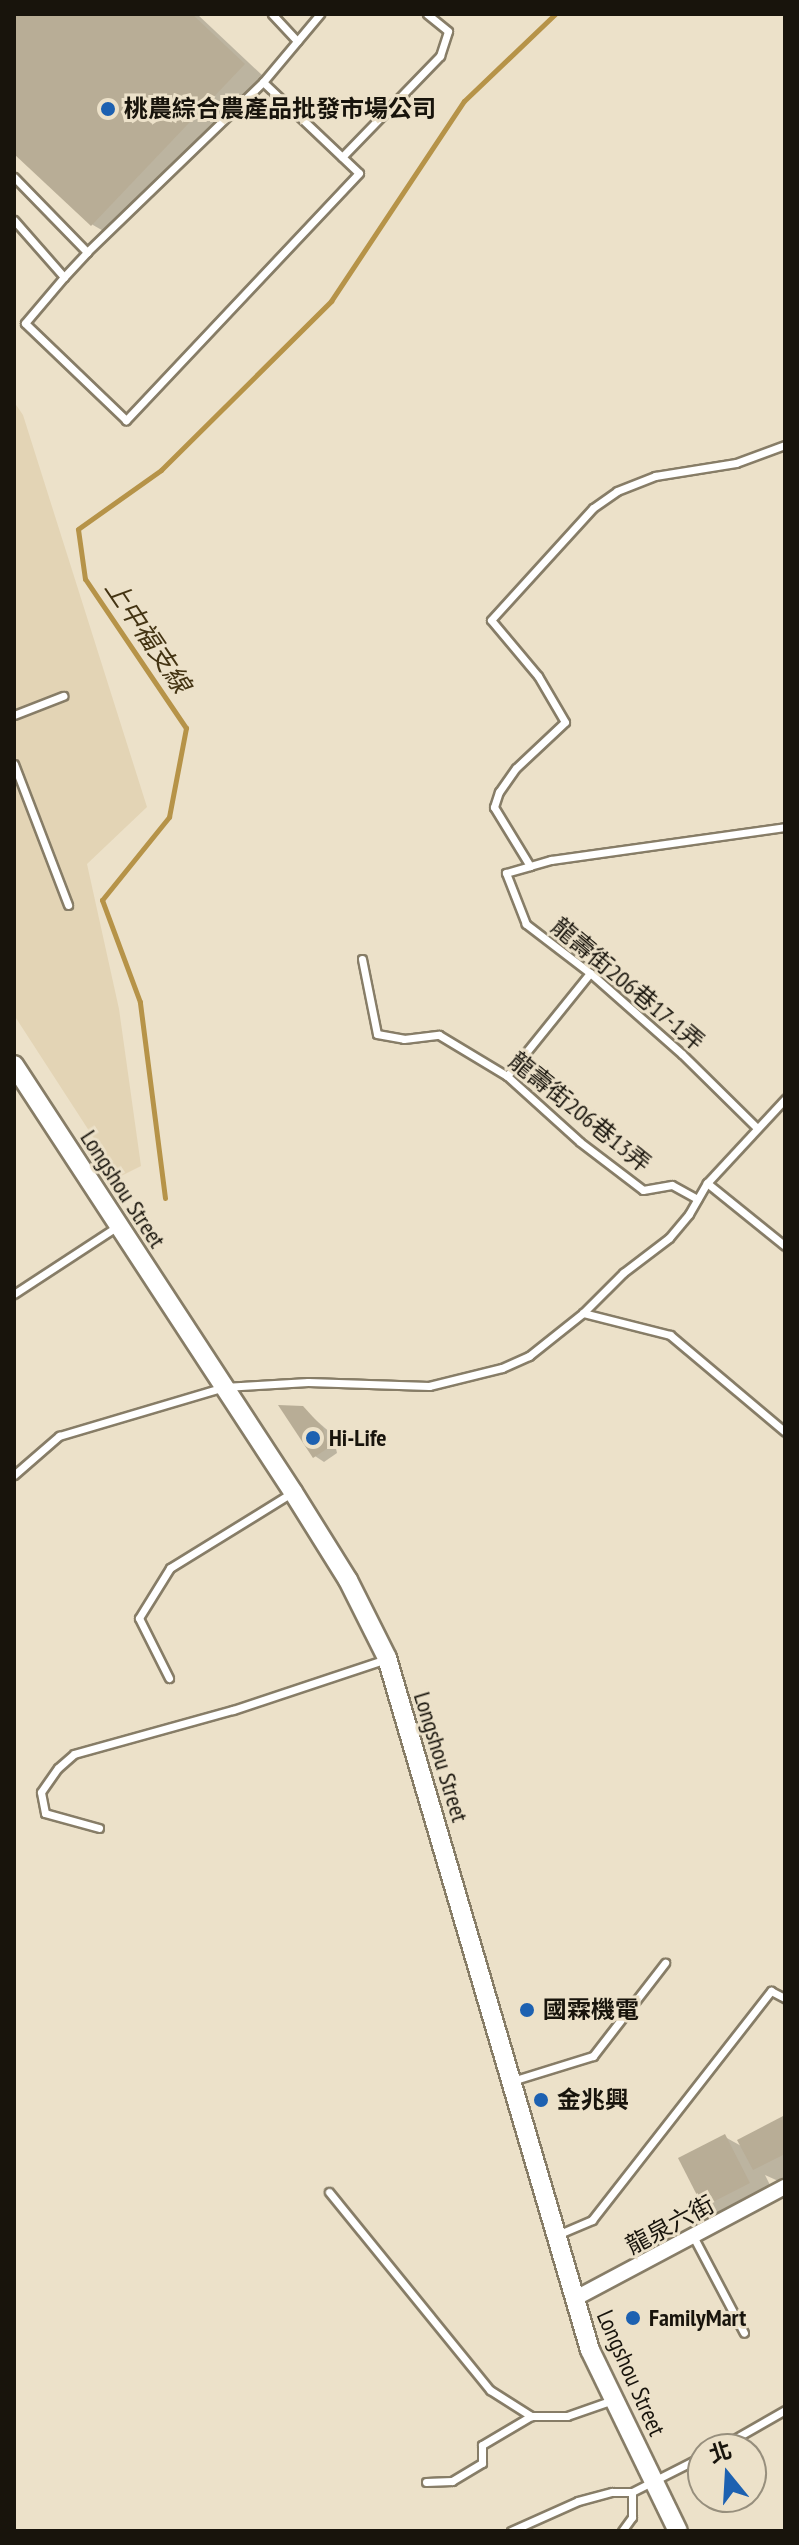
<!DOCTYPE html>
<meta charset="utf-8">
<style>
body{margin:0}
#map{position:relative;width:799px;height:2545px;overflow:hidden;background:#ece1c9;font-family:"PT Sans Narrow","Noto Sans TC",sans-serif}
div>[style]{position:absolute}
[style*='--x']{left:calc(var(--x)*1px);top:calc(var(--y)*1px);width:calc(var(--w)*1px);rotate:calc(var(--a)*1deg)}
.built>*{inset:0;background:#e3d4b5}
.shadow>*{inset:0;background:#0003}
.stream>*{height:5px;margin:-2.5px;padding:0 2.5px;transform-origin:2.5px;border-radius:2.5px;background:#b69348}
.building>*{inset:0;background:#b8ad96}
.roads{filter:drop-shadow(2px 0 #877d67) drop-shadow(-2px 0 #877d67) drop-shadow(0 2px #877d67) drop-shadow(0 -2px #877d67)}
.service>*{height:7px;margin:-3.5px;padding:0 3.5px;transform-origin:3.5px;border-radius:3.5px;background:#fff}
.minor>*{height:14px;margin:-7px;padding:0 7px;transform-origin:7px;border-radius:7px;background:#fff}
.tertiary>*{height:18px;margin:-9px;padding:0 9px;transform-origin:9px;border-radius:9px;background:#fff}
.dots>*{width:22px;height:22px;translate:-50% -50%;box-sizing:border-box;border:4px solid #ece1c9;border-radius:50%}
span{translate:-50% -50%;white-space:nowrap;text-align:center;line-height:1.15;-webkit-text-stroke:6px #ece1c9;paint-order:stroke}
.poi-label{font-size:24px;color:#18140c;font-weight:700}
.left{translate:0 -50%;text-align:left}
.street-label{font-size:24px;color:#18140c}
.water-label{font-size:26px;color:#443413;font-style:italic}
.frame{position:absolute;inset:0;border:16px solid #18140c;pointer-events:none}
.north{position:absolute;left:687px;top:2433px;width:80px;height:80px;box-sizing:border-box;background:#ece1c9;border:2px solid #978f7d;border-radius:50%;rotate:342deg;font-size:22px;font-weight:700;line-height:32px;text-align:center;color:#18140c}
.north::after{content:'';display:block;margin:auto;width:28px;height:36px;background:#1d61b1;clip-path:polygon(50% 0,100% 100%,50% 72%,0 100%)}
</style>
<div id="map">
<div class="built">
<div style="clip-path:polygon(14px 402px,23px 415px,147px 807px,87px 864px,119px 1009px,141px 1166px,119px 1177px,14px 1015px)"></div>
</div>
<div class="shadow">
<div style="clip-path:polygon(14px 14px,197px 14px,263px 76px,112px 236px,93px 225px,14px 151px)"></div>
<div style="clip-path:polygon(302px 1408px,333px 1435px,337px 1453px,324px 1462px,315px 1456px)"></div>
<div style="clip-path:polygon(785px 2117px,785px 2184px,765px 2175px,777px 2199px,732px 2222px,704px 2206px,725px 2137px,743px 2147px)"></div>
</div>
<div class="stream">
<div style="--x:165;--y:1198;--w:198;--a:-97.3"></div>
<div style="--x:140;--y:1002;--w:109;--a:-110.4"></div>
<div style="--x:102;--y:900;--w:107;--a:-51.1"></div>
<div style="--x:169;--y:817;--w:91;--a:-79.2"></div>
<div style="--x:186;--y:728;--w:180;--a:-124.1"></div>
<div style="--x:85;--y:579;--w:50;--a:-98"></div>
<div style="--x:78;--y:529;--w:102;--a:-35.4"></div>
<div style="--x:161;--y:470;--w:240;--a:-44.8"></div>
<div style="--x:331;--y:301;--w:240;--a:-56.4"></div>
<div style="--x:464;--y:101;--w:126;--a:-43.7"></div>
</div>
<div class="building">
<div style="clip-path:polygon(14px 14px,192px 14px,245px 64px,91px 226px,14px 154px)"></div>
<div style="clip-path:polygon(278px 1405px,303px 1406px,323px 1428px,328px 1448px,313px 1458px)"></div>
<div style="clip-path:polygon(785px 2115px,785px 2154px,753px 2170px,737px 2140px)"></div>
<div style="clip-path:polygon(725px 2134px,750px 2183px,703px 2207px,678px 2158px)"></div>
</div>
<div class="roads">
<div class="service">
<div style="--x:272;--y:14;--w:37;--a:47"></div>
<div style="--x:263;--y:82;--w:89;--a:-50"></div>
<div style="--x:342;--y:157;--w:141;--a:-45.9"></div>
<div style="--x:440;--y:56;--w:26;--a:-72"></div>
<div style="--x:448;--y:31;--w:27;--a:-141"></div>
<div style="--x:14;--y:177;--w:105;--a:45.8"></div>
<div style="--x:87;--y:252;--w:245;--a:-44"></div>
<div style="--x:263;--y:82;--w:132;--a:43.5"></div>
<div style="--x:359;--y:173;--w:340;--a:133.3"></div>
<div style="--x:126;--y:420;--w:140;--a:-136.2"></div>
<div style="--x:25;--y:323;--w:60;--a:-49.7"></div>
<div style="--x:64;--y:277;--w:76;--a:-131.3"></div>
<div style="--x:64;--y:277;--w:34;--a:-47"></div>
<div style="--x:14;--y:715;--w:53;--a:-21.2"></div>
<div style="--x:14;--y:764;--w:151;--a:69"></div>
<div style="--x:530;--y:866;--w:22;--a:-16"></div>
<div style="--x:551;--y:860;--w:236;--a:-8"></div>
<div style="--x:362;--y:959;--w:76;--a:78.7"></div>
<div style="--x:377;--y:1034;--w:27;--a:10"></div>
<div style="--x:404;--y:1039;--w:35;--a:-7"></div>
<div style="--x:439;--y:1035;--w:79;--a:31.1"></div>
<div style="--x:507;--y:1076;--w:98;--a:42.1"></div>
<div style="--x:580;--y:1142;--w:79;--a:37.3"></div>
<div style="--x:643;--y:1190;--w:29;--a:-10"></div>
<div style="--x:672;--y:1185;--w:29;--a:29"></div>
<div style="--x:507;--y:1076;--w:132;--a:-51.1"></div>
<div style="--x:756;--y:1127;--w:104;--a:-135.4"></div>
<div style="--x:682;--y:1054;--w:123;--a:-138.6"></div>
<div style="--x:590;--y:973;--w:81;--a:-142.6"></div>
<div style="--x:526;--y:924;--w:55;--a:-111.4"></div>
<div style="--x:506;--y:873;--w:25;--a:-16"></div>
<div style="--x:530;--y:866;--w:69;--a:-121.4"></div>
<div style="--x:494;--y:807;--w:16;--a:-72"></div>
<div style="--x:499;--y:792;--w:29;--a:-55"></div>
<div style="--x:516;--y:768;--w:67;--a:-43.2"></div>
<div style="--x:565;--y:722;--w:53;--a:-120.4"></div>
<div style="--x:538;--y:676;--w:73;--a:-130"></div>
<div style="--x:491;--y:620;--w:151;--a:-47.7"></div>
<div style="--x:593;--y:508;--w:29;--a:-35"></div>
<div style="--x:617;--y:491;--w:41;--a:-21.5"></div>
<div style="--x:655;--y:476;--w:82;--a:-9.1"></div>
<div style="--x:736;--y:463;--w:52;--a:-20.2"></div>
<div style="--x:707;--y:1183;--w:100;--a:38.9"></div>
<div style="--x:14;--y:1294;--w:124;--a:-33.2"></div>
<div style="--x:583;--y:1313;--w:90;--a:14.2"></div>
<div style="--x:670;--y:1335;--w:150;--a:40.1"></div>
<div style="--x:14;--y:1475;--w:60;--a:-40.9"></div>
<div style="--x:59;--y:1436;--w:172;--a:-16.5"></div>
<div style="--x:224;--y:1387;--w:84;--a:-3.4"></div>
<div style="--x:308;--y:1382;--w:121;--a:1.9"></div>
<div style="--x:429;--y:1386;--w:75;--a:-13.9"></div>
<div style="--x:502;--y:1368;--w:30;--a:-24"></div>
<div style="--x:529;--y:1356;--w:69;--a:-38.5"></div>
<div style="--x:583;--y:1313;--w:57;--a:-45"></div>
<div style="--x:623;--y:1273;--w:58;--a:-37.3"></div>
<div style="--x:669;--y:1238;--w:31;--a:-50"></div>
<div style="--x:689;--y:1214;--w:36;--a:-60"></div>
<div style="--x:707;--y:1183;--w:115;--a:-47.1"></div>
<div style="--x:169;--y:1678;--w:67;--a:-116.6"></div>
<div style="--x:139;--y:1618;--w:59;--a:-58.2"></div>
<div style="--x:170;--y:1568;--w:145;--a:-31.7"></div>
<div style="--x:99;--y:1828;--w:56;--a:-164.5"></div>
<div style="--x:45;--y:1813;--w:21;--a:-101"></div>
<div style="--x:41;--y:1792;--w:29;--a:-55"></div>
<div style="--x:58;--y:1768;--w:21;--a:-41"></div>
<div style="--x:74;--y:1754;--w:165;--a:-15.5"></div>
<div style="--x:233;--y:1710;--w:161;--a:-18.4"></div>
<div style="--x:512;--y:2081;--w:85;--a:-17.2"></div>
<div style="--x:593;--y:2056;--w:118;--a:-52.3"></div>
<div style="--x:329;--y:2192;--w:255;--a:50.9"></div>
<div style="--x:490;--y:2390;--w:49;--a:32.4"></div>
<div style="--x:531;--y:2416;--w:36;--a:0"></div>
<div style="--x:567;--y:2416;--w:49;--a:-19.2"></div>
<div style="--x:557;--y:2235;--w:38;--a:-23"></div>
<div style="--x:592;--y:2220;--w:291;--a:-52"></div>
<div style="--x:771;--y:1991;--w:16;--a:27"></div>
<div style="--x:694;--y:2238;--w:107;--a:62.2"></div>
<div style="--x:717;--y:2449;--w:78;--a:-29.8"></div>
<div style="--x:426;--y:2482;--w:26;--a:-2"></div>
<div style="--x:452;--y:2481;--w:35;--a:-31"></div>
<div style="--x:482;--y:2463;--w:18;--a:-90"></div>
<div style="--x:482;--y:2445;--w:57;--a:-30.6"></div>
<div style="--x:511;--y:2531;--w:73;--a:-24.1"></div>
<div style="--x:578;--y:2501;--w:35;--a:-15"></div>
<div style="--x:612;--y:2492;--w:20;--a:0"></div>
<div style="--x:632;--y:2492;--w:80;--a:-26.9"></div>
<div style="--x:622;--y:2531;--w:17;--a:-54"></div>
<div style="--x:632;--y:2517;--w:25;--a:-90"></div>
</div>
<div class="minor">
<div style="--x:574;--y:2299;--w:239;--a:-28"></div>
</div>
<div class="tertiary">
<div style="--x:14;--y:1065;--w:510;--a:56.84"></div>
<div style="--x:293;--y:1492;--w:104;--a:58"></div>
<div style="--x:348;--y:1580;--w:87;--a:63.4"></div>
<div style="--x:387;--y:1658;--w:721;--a:73.65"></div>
<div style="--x:590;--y:2350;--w:201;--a:64.1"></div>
</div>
</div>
<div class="dots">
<div style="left:108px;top:109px;background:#1d61b1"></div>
<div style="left:313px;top:1438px;background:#1d61b1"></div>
<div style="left:527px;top:2010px;background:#1d61b1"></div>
<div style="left:541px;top:2100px;background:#1d61b1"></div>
<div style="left:633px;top:2318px;background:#1d61b1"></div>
</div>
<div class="poi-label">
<span class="left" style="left:124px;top:109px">桃農綜合農產品批發市場公司</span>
<span class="left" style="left:329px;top:1438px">Hi-Life</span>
<span class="left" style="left:543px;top:2010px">國霖機電</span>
<span class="left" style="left:557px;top:2100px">金兆興</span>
<span class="left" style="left:649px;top:2318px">FamilyMart</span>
</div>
<div class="street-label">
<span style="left:628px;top:984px;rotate:40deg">龍壽街206巷17-1弄</span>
<span style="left:580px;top:1112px;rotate:39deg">龍壽街206巷13弄</span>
<span style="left:123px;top:1189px;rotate:57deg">Longshou Street</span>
<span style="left:441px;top:1757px;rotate:73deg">Longshou Street</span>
<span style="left:670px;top:2225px;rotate:-28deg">龍泉六街</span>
<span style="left:631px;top:2373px;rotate:66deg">Longshou Street</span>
</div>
<div class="water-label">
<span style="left:148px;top:636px;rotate:56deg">上中福支線</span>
</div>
<div class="frame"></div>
<div class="north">北</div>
</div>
